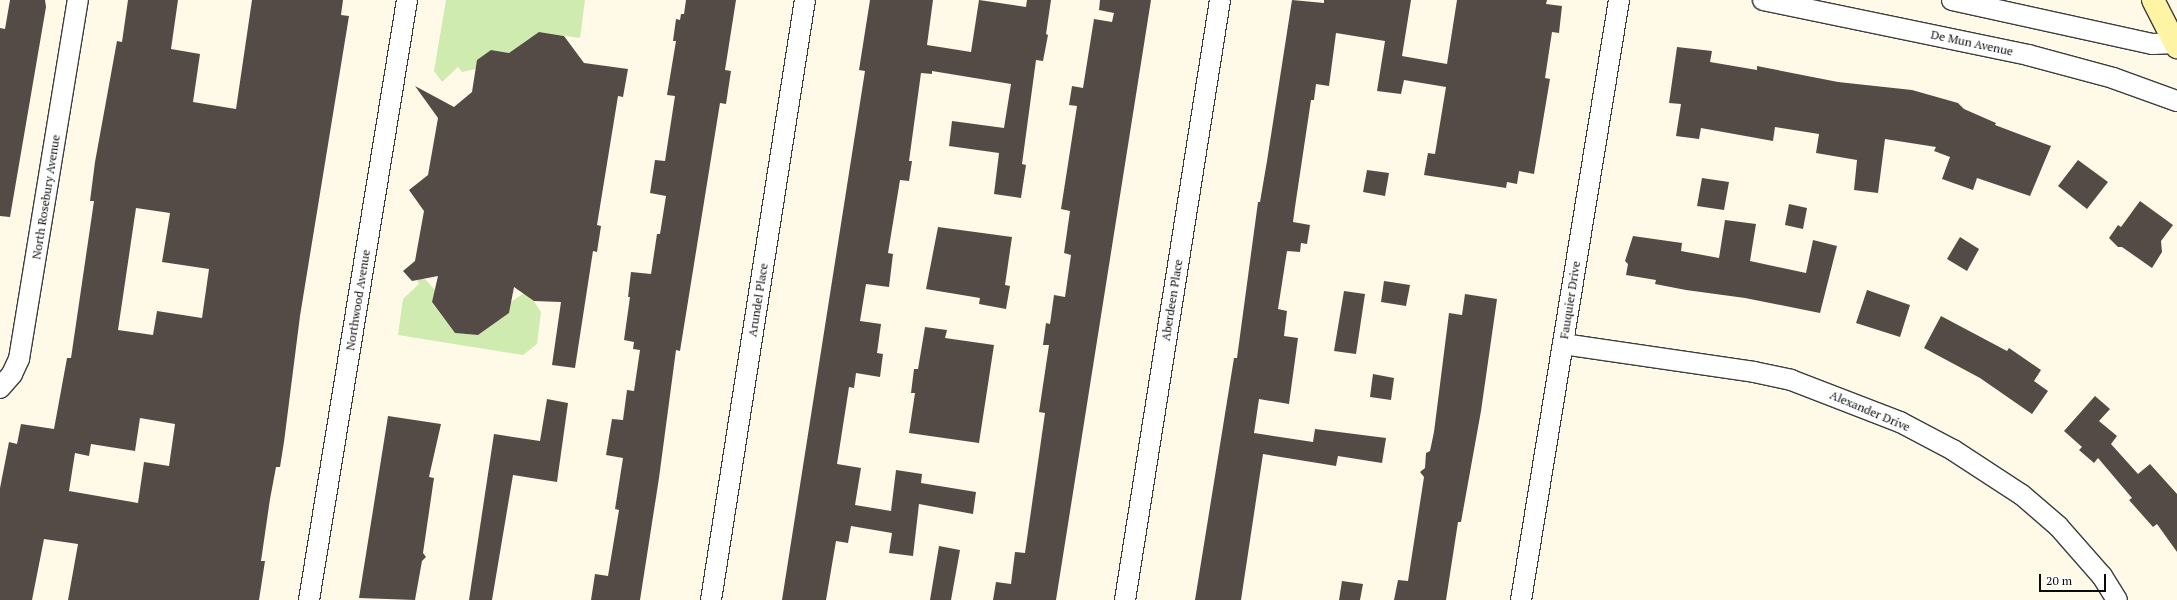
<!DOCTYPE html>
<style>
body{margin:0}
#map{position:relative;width:2177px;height:600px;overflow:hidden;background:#fffae8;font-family:"PT Serif",serif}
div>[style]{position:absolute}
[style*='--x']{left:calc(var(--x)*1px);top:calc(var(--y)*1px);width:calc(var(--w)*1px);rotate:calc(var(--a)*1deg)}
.green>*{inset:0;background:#cfebb0}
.building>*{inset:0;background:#544b46}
.roads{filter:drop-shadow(1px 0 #3d3d3d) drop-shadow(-1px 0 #3d3d3d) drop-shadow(0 1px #3d3d3d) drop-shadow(0 -1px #3d3d3d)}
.street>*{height:20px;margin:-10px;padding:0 10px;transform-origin:10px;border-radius:10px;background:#fff}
.secondary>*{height:22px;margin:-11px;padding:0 11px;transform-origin:11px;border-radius:11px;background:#fff4a3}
span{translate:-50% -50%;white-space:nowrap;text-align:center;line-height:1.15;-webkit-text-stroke:4px #fff;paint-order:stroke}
.street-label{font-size:12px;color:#0a0a0a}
.scale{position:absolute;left:2039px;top:574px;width:67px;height:18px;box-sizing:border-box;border:2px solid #0a0a0a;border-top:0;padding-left:5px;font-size:12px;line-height:14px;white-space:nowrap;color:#0a0a0a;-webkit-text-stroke:3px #fff;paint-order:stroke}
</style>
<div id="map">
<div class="green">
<div style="clip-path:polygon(446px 0,585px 0,580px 38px,539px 32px,517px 54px,491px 50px,476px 69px,462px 72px,458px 67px,442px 82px,434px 71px)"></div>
<div style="clip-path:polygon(423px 277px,435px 290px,432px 303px,455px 333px,478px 335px,509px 313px,511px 302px,527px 291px,541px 312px,537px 344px,523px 355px,398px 335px,403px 299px,419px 284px,417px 280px)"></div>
</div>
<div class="building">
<div style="clip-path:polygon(10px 0,45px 0,46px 7px,10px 217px,0 216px,0 28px,5px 29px)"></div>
<div style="clip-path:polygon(evenodd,128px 0,178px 0,171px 49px,200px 54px,193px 102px,236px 109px,252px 0,343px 0,341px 15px,349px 16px,300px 316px,284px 442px,280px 467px,276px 467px,270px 499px,261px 561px,265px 561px,259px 600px,68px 600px,78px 544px,44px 539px,32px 600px,0 600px,0 488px,9px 442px,17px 444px,21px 424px,54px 429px,67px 358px,71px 358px,94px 201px,90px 201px,95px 162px,117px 41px,122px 42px,128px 0,136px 208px,170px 213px,162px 262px,209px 269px,202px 318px,157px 311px,153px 335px,118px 330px,136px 208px,128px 0,140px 418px,175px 424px,169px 466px,144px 462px,138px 503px,69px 491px,75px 453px,89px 456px,91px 444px,135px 451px,140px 418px)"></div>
<div style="clip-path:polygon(686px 0,736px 0,725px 70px,731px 71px,726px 104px,720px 103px,680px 351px,676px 350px,659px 478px,640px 600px,591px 600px,595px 574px,608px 576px,619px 510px,615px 509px,623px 458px,606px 455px,612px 419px,623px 420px,627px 390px,634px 391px,640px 350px,633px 349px,634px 342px,624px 340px,630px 297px,628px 297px,631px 272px,651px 274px,657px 234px,660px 234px,666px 196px,650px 193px,655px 160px,665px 161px,675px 96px,667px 95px,676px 41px,673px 41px,676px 19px,680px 20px,681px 14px,684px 14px)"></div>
<div style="clip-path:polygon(870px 0,933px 0,927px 45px,971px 52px,979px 0,1026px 7px,1027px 0,1051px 0,1046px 34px,1048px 35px,1043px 61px,1036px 60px,1022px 164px,1026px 165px,1021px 198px,994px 194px,999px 153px,949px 146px,952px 121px,1004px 128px,1011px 84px,932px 71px,932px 74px,921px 73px,909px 161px,912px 161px,909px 181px,900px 180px,888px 253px,893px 254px,889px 287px,866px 284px,860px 321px,881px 324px,877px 353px,883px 354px,880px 377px,856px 373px,854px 388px,849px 387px,837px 464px,861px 468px,855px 505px,891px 511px,896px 470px,922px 474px,921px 483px,976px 492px,973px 514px,919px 504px,913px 556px,889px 553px,892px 533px,851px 526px,848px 543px,836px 541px,826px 600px,782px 600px,865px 71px,859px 70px)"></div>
<div style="clip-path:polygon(1100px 0,1151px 0,1056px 600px,993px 600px,996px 582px,1011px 584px,1015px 552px,1025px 553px,1045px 413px,1039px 412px,1049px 345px,1043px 345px,1046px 323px,1050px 324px,1054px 295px,1065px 297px,1071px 255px,1064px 253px,1070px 211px,1061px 209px,1077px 106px,1069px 105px,1072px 86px,1083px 88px,1094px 19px,1112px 22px,1114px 13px,1099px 10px)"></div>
<div style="clip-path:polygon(1292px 0,1324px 3px,1324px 0,1411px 0,1402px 56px,1447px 64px,1457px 0,1547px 0,1546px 4px,1562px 6px,1559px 33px,1552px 32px,1545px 78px,1550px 79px,1534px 174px,1519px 171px,1517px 184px,1507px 182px,1506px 188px,1424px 175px,1428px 153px,1435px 154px,1446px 87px,1404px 80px,1401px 94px,1377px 91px,1385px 41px,1336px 33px,1329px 86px,1316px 84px,1314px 100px,1311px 100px,1295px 207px,1293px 222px,1310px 225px,1307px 244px,1301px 243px,1300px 252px,1287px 251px,1278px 309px,1287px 311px,1284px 336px,1298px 338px,1289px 404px,1259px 399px,1254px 433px,1313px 442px,1315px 429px,1386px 438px,1382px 463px,1338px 456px,1336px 466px,1263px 454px,1241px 600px,1195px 600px,1234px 358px,1237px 358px,1258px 202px,1260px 202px,1267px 161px)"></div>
<div style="clip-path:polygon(539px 32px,564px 36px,584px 63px,628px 69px,623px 97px,618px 96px,597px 225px,601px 226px,597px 252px,593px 251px,575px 368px,552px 365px,561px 302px,534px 301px,514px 287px,509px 313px,478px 335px,455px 333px,432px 302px,438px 276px,412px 281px,403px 271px,415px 261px,424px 211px,409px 190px,428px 175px,438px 118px,415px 86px,454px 107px,472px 92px,477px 60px,491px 50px,509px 53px)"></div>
<div style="clip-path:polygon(1677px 47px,1712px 51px,1710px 62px,1757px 70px,1757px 66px,1838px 82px,1912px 90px,1958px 103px,1964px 109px,1996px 123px,1995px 125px,2051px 146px,2030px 196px,1977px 178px,1973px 190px,1942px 179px,1950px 157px,1934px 151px,1936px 147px,1885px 139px,1878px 193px,1854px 190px,1857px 160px,1816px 153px,1819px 134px,1775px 127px,1773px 141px,1701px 128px,1699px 139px,1676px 136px,1681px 104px,1669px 103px)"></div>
<div style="clip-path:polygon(2078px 160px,2108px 182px,2087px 209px,2058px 186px)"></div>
<div style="clip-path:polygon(1367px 170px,1389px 173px,1385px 196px,1363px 192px)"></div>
<div style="clip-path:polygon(1702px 178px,1729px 182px,1724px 210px,1697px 206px)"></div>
<div style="clip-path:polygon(2140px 201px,2173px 225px,2161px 241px,2162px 252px,2152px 268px,2122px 247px,2118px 247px,2109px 238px,2118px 225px,2121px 227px)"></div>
<div style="clip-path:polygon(1789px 204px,1807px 208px,1803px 229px,1785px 225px)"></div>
<div style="clip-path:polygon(1725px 220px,1756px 224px,1750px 261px,1806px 273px,1813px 240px,1837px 246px,1820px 313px,1745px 298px,1686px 290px,1655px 284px,1656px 280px,1626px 275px,1628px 264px,1625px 261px,1633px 236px,1682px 243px,1681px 251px,1719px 258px)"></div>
<div style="clip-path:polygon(938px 227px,1012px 237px,1005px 285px,1010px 286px,1006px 309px,979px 304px,980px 298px,926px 289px)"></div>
<div style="clip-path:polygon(1960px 237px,1979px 249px,1967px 271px,1947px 259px)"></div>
<div style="clip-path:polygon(1384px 281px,1410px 285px,1406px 306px,1381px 302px)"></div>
<div style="clip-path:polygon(1867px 290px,1910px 305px,1900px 337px,1856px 323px)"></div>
<div style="clip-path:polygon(1344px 291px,1365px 294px,1356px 354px,1334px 351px)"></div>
<div style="clip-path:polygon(1465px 294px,1497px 299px,1481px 411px,1461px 522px,1458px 522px,1446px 600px,1394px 600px,1398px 580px,1408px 581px,1424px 477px,1420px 472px,1425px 468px,1426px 453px,1430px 451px,1434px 432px,1449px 313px,1462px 315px)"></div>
<div style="clip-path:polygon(1941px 316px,2007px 351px,2009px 348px,2041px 370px,2034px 381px,2048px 391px,2032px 414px,1980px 378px,1924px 348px)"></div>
<div style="clip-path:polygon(925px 327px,947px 330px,945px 338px,994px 345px,979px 443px,909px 433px,915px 393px,911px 393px,914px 369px,918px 369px)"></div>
<div style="clip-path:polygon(1373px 374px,1394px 378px,1391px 400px,1370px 397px)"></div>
<div style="clip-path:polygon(2095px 396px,2110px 409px,2099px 421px,2117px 436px,2111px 444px,2138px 474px,2150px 464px,2177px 494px,2177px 552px,2157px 524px,2153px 527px,2129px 500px,2132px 498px,2098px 458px,2094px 463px,2079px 450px,2082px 447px,2064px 431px)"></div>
<div style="clip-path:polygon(547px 399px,568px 403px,557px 482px,513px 475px,492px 600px,469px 600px,494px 434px,540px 441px)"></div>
<div style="clip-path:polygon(388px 416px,441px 424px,429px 477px,434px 478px,423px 553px,426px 557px,422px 561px,415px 600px,359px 598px)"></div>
<div style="clip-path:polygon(939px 546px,960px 550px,951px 600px,930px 600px)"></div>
<div style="clip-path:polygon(1342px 581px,1363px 584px,1360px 600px,1339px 600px)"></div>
</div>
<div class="roads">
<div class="street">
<div style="--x:1763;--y:0;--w:271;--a:11.7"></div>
<div style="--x:2028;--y:55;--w:88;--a:15.1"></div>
<div style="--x:2113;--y:78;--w:68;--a:19.8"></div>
<div style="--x:1952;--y:0;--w:205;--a:12.4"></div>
<div style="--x:2152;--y:44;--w:25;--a:-2"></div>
<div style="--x:1563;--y:344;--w:193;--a:8.3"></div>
<div style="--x:1754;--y:372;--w:38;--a:12"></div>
<div style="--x:1791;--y:380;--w:117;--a:21.1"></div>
<div style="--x:1900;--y:422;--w:60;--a:27.8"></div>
<div style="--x:1953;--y:450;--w:82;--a:33.1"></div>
<div style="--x:2022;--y:495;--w:48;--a:40.7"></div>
<div style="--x:2058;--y:526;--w:67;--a:48.7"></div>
<div style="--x:2102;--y:576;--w:28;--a:58"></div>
<div style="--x:0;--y:388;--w:18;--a:-49"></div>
<div style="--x:12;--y:374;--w:17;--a:-65"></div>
<div style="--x:19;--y:359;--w:364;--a:-80.7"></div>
<div style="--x:309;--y:600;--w:608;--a:-80.72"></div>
<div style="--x:711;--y:600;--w:607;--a:-81.1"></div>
<div style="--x:1125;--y:600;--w:607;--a:-81"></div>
<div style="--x:1521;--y:600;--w:608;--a:-80.72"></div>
</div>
<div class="secondary">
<div style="--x:2153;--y:0;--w:53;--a:62.9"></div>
</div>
</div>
<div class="street-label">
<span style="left:1972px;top:43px;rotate:12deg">De Mun Avenue</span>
<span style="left:46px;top:197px;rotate:-81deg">North Rosebury Avenue</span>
<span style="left:358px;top:300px;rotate:-81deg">Northwood Avenue</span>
<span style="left:758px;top:300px;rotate:-81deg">Arundel Place</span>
<span style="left:1172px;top:300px;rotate:-81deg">Aberdeen Place</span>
<span style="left:1570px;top:300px;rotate:-81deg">Fauquier Drive</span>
<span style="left:1870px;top:411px;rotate:23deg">Alexander Drive</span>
</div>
<div class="scale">20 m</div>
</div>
